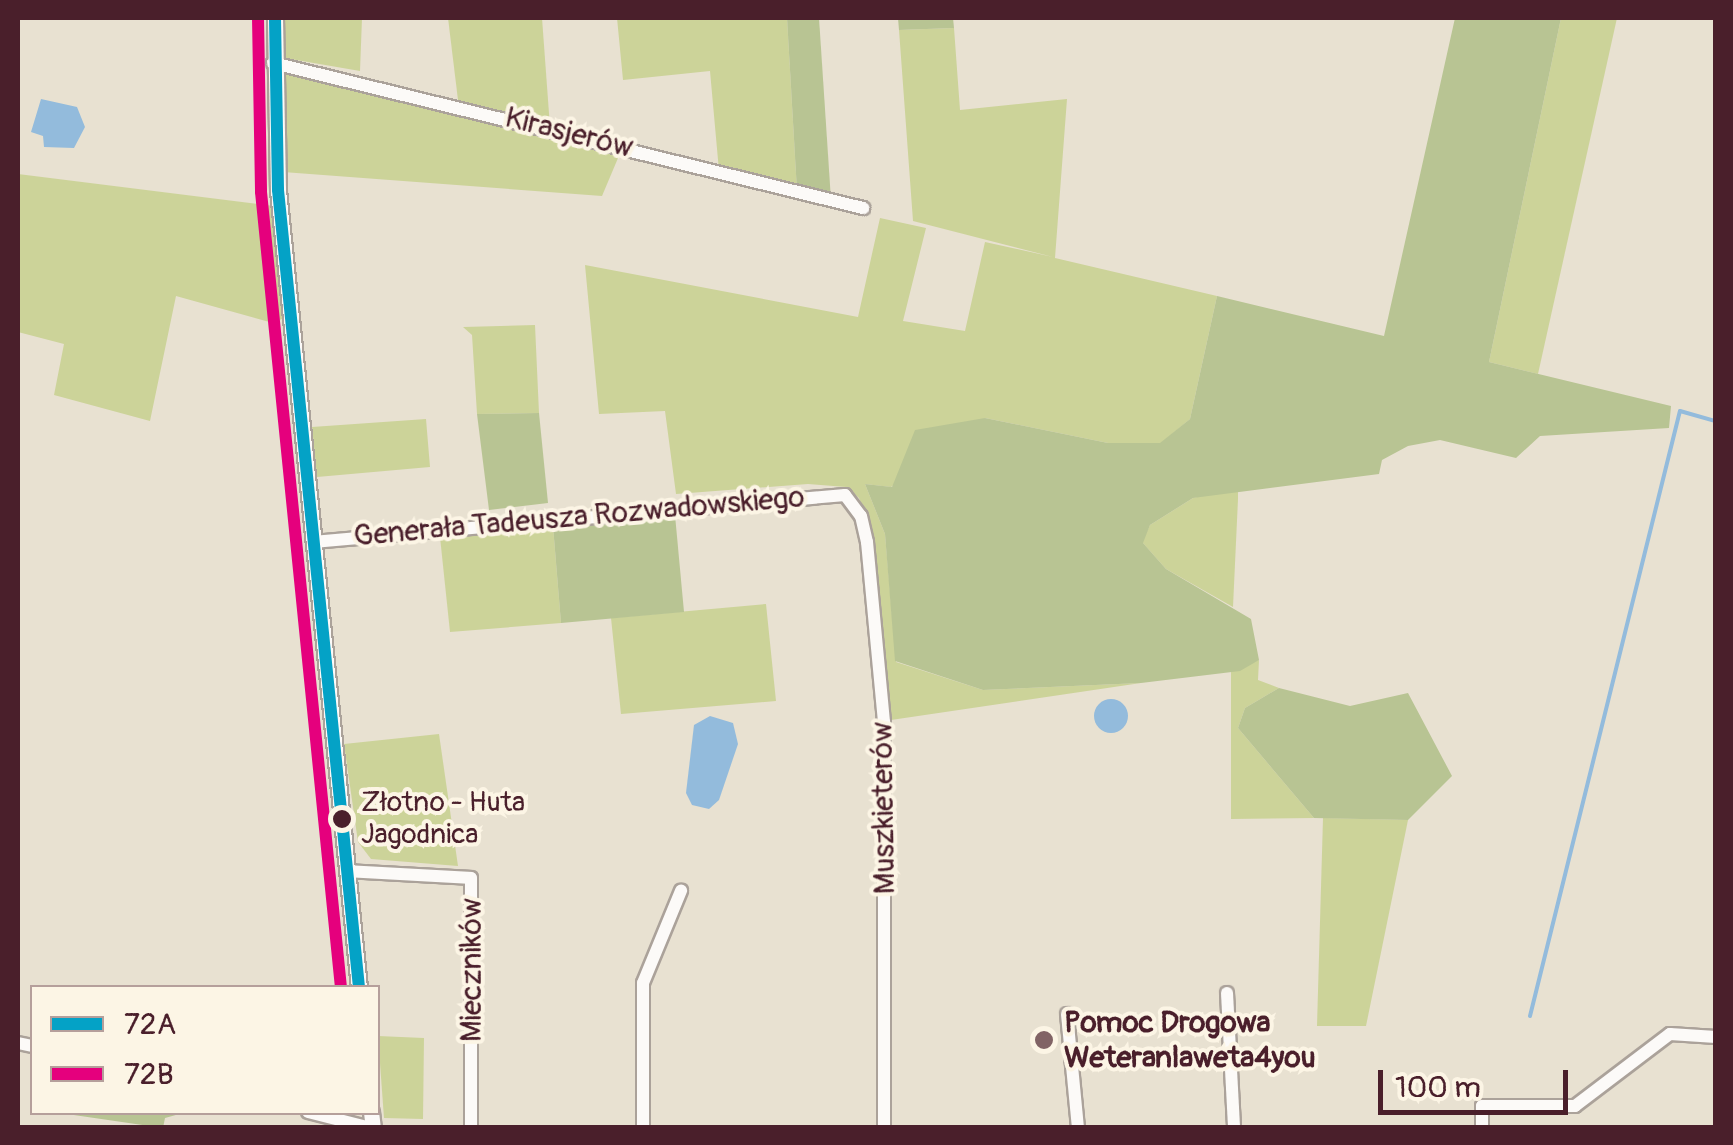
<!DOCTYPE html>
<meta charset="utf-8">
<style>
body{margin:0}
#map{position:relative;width:1733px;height:1145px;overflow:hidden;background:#e8e1d1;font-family:Pangolin,sans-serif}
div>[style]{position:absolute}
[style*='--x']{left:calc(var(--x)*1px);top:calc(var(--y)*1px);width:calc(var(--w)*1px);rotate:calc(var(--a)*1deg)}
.green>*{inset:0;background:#ccd399}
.forest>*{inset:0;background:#b8c493}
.water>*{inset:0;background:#93bbdc}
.round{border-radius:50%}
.stream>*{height:4px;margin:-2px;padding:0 2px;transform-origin:2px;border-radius:2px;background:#93bbdc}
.roads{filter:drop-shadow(2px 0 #aba29a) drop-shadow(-2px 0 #aba29a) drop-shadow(0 2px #aba29a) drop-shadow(0 -2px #aba29a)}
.minor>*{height:12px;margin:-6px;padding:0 6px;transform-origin:6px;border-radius:6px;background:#fcfaf8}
.tertiary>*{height:15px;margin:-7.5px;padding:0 7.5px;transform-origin:7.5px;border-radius:7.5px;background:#fcfaf8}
.bus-1>*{height:12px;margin:-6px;padding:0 6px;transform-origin:6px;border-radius:6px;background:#04a2c6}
.bus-2>*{height:12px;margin:-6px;padding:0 6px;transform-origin:6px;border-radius:6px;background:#e5007d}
.dots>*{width:28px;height:28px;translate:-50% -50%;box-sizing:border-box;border:5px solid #fcf5e5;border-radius:50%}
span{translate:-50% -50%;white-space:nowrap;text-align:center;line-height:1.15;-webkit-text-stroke:8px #fcf5e5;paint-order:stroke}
.bus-label{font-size:28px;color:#4a1f2b}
.left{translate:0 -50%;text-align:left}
.street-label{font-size:30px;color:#4a1f2b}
.poi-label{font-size:30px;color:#4a1f2b;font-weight:700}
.frame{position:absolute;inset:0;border:20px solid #4a1f2b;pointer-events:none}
.legend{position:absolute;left:30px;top:985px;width:350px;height:130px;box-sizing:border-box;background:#fcf5e5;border:2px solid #b59f9b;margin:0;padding:12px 18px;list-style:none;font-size:30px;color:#4a1f2b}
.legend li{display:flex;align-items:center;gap:20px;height:50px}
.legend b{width:50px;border:2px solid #b59f9b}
.scale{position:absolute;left:1378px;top:1070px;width:190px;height:45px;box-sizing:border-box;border:5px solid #4a1f2b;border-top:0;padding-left:12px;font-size:30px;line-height:35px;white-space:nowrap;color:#4a1f2b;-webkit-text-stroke:8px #fcf5e5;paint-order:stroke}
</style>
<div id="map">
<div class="green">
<div style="clip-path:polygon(280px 18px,362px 18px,360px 71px,279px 57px)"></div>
<div style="clip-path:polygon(448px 18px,542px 18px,550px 127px,458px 100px)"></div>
<div style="clip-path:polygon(617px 18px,787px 18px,797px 191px,719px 171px,710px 71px,623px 80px)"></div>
<div style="clip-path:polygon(1561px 18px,1617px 18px,1538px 374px,1489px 362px)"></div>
<div style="clip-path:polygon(954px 28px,960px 110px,1067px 99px,1055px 258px,1217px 296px,1190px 419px,1160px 444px,1108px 443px,985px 418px,891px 487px,865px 484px,885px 534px,896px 662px,983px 690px,1141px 683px,891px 720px,870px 530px,859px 498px,846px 487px,808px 484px,676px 494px,665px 411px,599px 414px,585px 265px,858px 317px,880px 218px,926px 228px,903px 321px,965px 331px,985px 242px,1053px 257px,913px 221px,899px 30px)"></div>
<div style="clip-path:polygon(288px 74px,457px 112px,621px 151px,602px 196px,283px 172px,279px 77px)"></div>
<div style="clip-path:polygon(18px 174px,274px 206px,284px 318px,273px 323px,176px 296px,150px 421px,54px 395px,64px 344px,18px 332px)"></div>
<div style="clip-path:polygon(535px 325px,539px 413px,477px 414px,472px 335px,463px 327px)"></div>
<div style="clip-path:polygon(426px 419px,430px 467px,317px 477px,312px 427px)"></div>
<div style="clip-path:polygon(1238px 487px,1238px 499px,1233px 607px,1166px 569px,1142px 542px,1150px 525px,1193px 498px)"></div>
<div style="clip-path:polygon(553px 526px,561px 623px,450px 632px,440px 537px)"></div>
<div style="clip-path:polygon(766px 604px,776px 701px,621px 714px,611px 618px)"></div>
<div style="clip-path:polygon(1259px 660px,1258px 680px,1279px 688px,1245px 708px,1238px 728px,1314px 818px,1231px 819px,1231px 671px)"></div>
<div style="clip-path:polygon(439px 734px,458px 866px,371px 859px,358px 842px,344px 744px)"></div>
<div style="clip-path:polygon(1323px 818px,1408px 820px,1366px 1026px,1317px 1026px)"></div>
<div style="clip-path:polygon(378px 1036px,424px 1038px,423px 1119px,384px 1118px)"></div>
</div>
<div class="forest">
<div style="clip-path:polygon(787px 18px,819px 18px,831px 200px,797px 191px)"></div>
<div style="clip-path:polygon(898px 18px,953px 18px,954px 28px,899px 30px)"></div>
<div style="clip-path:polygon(1455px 18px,1561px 18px,1489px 362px,1671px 406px,1669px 428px,1540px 436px,1516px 458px,1440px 440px,1408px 446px,1382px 460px,1379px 474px,1193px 498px,1150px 525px,1143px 543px,1166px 569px,1251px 619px,1259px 660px,1240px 671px,1141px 683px,983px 690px,895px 661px,885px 534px,865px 484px,892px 487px,915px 430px,985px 418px,1108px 443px,1160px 443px,1190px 419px,1217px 296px,1384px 336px)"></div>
<div style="clip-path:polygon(539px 413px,548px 503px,489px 510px,477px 414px)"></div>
<div style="clip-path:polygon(675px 515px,684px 612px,561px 623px,553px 526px)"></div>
<div style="clip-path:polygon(1279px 688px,1350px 706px,1408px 693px,1452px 776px,1408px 820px,1314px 818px,1238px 728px,1245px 708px)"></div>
<div style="clip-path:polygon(60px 1113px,183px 1113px,165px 1118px,163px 1128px)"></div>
</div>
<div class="water">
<div style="clip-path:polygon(41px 99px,77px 107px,85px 127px,74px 148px,44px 147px,43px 136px,31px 132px)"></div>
<div class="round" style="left:1094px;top:699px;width:34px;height:34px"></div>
<div style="clip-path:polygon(710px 716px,733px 723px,738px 744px,719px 800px,709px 809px,692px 805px,686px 793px,694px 725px)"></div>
</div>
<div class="stream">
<div style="--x:1530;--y:1016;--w:623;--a:-76.08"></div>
<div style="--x:1680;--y:411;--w:37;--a:16"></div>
</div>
<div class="roads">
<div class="minor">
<div style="--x:273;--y:63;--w:608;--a:13.81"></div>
<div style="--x:313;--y:542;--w:534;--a:-5.05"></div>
<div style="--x:845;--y:495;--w:26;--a:53"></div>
<div style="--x:861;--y:516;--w:27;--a:77"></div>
<div style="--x:867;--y:542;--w:181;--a:84.6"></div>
<div style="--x:884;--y:722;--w:406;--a:90"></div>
<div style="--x:347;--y:871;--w:124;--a:3.2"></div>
<div style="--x:471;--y:878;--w:250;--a:90"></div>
<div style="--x:1227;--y:993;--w:135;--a:87"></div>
<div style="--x:1067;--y:1014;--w:115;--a:84.5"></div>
<div style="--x:18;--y:1043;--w:14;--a:12"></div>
<div style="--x:308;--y:1112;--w:65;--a:14.3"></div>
<div style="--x:643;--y:1128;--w:145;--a:-90"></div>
<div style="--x:643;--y:983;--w:100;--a:-67.6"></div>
<div style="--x:1482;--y:1128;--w:22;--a:-90"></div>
<div style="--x:1482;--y:1106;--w:93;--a:0"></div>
<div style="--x:1575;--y:1106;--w:119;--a:-37.2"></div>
<div style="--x:1670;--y:1034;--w:46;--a:3.7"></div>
</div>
<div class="tertiary">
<div style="--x:275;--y:18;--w:172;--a:89"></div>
<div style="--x:278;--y:190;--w:802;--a:84.2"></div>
<div style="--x:371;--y:1112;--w:16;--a:83"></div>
</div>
</div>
<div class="bus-1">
<div style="--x:275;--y:18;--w:172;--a:89"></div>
<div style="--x:278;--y:190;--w:802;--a:84.2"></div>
</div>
<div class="bus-2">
<div style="--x:258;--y:18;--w:174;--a:89"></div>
<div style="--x:261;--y:192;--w:800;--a:84.26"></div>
</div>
<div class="dots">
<div style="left:342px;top:819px;background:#4a1f2b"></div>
<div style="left:1044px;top:1040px;background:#816365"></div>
</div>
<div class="bus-label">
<span class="left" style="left:361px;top:819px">Złotno - Huta<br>Jagodnica</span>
</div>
<div class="street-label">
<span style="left:569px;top:133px;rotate:14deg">Kirasjerów</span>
<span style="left:579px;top:517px;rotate:-5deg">Generała Tadeusza Rozwadowskiego</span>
<span style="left:884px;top:808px;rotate:-91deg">Muszkieterów</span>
<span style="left:472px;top:970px;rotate:-90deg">Mieczników</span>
</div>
<div class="poi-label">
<span class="left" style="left:1064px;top:1040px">Pomoc Drogowa<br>Weteranlaweta4you</span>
</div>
<div class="frame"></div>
<ul class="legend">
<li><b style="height:12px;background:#04a2c6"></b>72A</li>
<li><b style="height:12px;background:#e5007d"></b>72B</li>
</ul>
<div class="scale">100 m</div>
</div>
